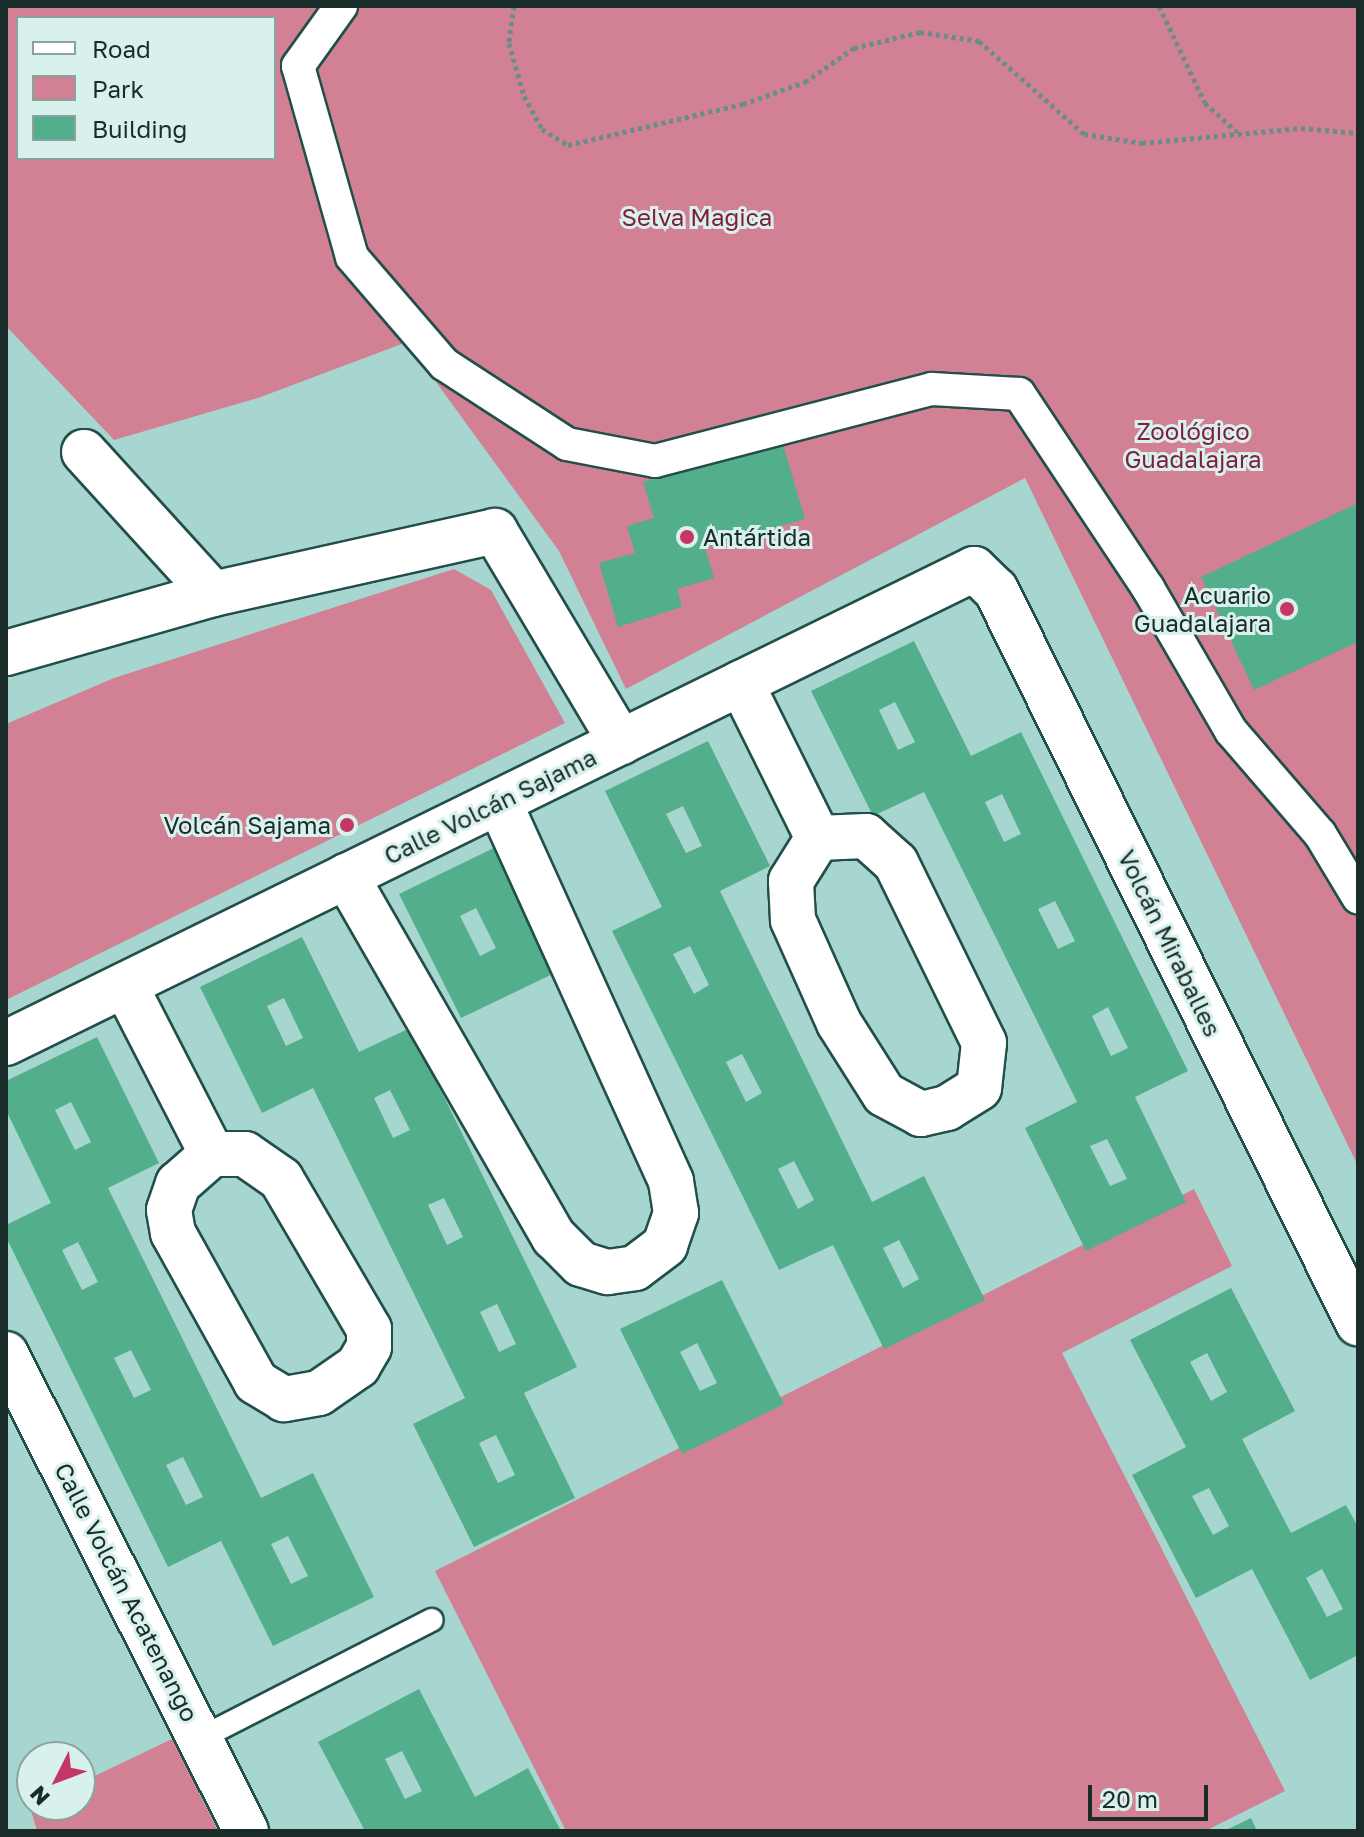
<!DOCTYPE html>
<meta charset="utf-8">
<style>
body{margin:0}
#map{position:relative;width:1364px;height:1837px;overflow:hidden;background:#a6d6cf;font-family:"Golos Text",sans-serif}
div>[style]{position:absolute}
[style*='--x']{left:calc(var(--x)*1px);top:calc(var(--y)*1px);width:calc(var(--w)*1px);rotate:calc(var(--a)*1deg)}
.green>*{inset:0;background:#d18193}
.building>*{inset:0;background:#53ae8b}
.path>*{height:5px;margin-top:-2.5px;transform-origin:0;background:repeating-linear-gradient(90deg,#6a8d88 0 4px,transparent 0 8px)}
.roads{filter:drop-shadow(2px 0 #224f4a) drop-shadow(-2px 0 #224f4a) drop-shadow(0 2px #224f4a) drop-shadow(0 -2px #224f4a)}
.service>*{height:22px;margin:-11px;padding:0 11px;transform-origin:11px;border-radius:11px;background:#fff}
.pedestrian>*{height:32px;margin:-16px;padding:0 16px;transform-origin:16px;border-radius:16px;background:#fff}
.minor>*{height:44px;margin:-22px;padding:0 22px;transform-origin:22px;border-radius:22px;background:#fff}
.dots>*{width:22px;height:22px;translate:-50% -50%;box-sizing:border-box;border:4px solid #d9f1ed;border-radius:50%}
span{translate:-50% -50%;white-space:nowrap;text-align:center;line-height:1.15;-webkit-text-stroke:6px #d9f1ed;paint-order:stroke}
.park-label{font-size:24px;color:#7f1e3e}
.poi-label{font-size:24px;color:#192c29}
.left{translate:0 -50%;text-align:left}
.right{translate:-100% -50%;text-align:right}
.street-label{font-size:24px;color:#192c29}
.frame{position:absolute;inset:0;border:8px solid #192c29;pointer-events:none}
.legend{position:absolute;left:16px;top:16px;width:260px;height:144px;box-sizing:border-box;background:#d9f1ed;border:2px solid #8ca29f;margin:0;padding:10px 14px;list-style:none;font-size:24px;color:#192c29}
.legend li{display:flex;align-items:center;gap:16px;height:40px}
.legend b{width:40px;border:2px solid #8ca29f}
.north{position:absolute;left:16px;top:1741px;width:80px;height:80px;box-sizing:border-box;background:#d9f1ed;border:2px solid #8ca29f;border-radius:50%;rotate:228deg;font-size:22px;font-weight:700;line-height:32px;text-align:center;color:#192c29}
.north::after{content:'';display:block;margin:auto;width:28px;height:36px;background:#c43765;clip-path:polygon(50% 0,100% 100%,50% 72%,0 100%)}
.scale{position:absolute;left:1088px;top:1785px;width:120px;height:36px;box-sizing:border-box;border:4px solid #192c29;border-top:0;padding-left:10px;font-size:24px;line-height:28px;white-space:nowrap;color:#192c29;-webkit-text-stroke:6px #d9f1ed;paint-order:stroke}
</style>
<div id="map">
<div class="green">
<div style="clip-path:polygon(evenodd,6px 6px,1358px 6px,1358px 1166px,1025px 478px,626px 689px,559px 551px,407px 342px,258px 398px,114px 440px,6px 326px,6px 6px,18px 18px,274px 18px,274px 158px,18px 158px,18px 18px)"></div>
<div style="clip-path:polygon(454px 569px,491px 590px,565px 723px,6px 1000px,6px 724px,114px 678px)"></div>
<div style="clip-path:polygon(1194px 1189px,1232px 1266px,1062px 1353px,1285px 1791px,1205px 1831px,566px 1831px,435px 1571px)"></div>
<div style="clip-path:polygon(172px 1739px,218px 1831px,37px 1831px,30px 1807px,80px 1805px,80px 1783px)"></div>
</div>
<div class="building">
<div style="clip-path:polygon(782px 441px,805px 519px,705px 548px,714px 578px,677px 589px,682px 607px,618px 627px,599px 563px,635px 553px,627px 526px,654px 518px,643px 482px)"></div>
<div style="clip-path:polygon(1358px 503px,1358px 642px,1254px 690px,1201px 577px)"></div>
<div style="clip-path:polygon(evenodd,914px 641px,971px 756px,1021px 732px,1188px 1071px,1135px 1097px,1186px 1202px,1086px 1251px,1025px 1128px,1077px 1102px,924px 792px,873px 816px,811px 691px,914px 641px,895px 702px,915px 742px,898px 750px,879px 710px,895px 702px,914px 641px,1002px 794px,1021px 834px,1004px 842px,985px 802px,1002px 794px,914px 641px,1055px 901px,1075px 941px,1058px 949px,1038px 909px,1055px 901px,914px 641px,1108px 1007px,1128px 1048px,1111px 1056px,1092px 1016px,1108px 1007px,914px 641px,1107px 1139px,1127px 1179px,1110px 1186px,1090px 1146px,1107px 1139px)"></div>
<div style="clip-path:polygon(evenodd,708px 741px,770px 866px,720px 891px,872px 1202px,924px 1176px,985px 1300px,884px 1349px,833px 1245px,779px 1270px,612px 931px,662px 907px,605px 791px,708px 741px,683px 806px,702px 846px,686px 853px,666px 814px,683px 806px,708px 741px,690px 946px,709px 985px,694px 994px,673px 954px,690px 946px,708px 741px,742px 1054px,762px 1093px,746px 1102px,726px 1062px,742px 1054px,708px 741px,794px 1161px,814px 1200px,798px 1209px,778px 1169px,794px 1161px,708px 741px,899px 1240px,919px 1279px,903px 1288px,883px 1248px,899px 1240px)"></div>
<div style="clip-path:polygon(evenodd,502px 844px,563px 969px,461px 1018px,399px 894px,502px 844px,476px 908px,496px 948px,480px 956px,460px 916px,476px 908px)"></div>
<div style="clip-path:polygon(evenodd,302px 937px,359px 1052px,410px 1028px,577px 1367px,524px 1393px,575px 1498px,474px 1547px,413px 1424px,465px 1398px,313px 1088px,262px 1113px,200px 987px,302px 937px,284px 998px,303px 1038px,286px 1046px,267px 1006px,284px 998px,302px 937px,390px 1090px,410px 1130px,393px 1138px,374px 1098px,390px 1090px,302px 937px,444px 1198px,463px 1237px,447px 1245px,428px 1205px,444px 1198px,302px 937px,497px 1304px,516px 1344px,499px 1352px,480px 1312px,497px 1304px,302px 937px,496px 1435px,515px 1475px,498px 1483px,479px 1443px,496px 1435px)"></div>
<div style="clip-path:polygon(evenodd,97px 1037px,159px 1163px,108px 1188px,261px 1498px,313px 1473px,374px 1597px,273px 1646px,221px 1541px,168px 1567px,6px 1237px,6px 1225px,51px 1203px,6px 1110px,6px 1081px,97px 1037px,71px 1102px,91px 1142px,75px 1150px,55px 1110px,71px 1102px,97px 1037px,78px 1242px,98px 1282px,82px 1290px,62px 1250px,78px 1242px,97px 1037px,131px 1350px,151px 1390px,134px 1398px,114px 1358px,131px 1350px,97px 1037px,183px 1457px,203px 1497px,186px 1505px,166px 1465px,183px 1457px,97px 1037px,288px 1536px,308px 1576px,291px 1584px,271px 1544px,288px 1536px)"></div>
<div style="clip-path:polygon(evenodd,722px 1280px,784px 1404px,682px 1454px,620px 1329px,722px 1280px,697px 1343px,717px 1383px,700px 1391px,680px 1352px,697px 1343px)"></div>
<div style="clip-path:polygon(evenodd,1231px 1288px,1295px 1411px,1242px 1439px,1291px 1533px,1346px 1505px,1358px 1527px,1358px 1655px,1310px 1680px,1252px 1569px,1196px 1598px,1132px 1475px,1186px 1447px,1130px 1340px,1231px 1288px,1207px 1353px,1227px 1392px,1211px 1401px,1190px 1362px,1207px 1353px,1231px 1288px,1209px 1488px,1229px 1526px,1213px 1535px,1192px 1496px,1209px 1488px,1231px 1288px,1322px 1569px,1343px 1609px,1327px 1617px,1306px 1578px,1322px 1569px)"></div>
<div style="clip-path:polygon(evenodd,419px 1689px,475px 1797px,528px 1768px,561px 1831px,365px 1831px,318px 1742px,419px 1689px,402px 1751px,422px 1791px,405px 1799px,385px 1759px,402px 1751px)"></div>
<div style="clip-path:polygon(1251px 1818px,1257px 1831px,1224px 1831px)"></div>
</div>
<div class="path">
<div style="--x:514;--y:6;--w:37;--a:98"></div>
<div style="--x:509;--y:43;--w:55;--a:74.2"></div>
<div style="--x:524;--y:96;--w:38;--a:61"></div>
<div style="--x:542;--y:129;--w:31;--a:32"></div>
<div style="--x:568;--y:145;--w:180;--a:-13.2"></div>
<div style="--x:743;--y:104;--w:66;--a:-19.5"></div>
<div style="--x:805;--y:82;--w:60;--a:-34.8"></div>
<div style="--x:854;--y:48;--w:68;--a:-13.6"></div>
<div style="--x:920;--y:32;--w:60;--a:8.7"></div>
<div style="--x:979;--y:41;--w:140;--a:41.5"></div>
<div style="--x:1084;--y:134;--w:59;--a:8.8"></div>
<div style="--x:1142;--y:143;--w:160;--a:-5.4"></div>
<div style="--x:1301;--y:128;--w:57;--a:5"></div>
<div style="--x:1159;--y:6;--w:107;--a:64.6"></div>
<div style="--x:1205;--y:103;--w:43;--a:42.2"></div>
</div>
<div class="roads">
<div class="service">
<div style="--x:201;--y:1738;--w:259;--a:-27.1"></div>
</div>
<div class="pedestrian">
<div style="--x:341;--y:6;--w:74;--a:125.6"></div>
<div style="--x:298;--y:66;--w:198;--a:74.2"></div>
<div style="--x:352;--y:257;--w:141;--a:49.3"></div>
<div style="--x:444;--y:364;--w:147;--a:33"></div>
<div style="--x:567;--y:444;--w:90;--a:10.9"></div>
<div style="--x:655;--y:461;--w:286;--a:-14.6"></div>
<div style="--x:932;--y:389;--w:87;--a:3.3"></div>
<div style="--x:1019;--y:394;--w:233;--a:56.4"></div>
<div style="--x:1148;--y:588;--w:165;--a:59.9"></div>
<div style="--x:1231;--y:731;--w:136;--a:49.2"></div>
<div style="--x:1320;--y:834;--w:74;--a:58.9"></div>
</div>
<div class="minor">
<div style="--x:84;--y:452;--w:192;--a:47.7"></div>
<div style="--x:6;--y:653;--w:215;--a:-15.9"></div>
<div style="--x:213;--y:594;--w:289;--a:-12.6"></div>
<div style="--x:495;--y:531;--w:246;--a:59.2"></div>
<div style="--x:741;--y:683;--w:173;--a:63.6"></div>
<div style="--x:866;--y:836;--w:40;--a:42"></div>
<div style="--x:896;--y:863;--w:200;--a:63.9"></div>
<div style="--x:984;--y:1043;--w:45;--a:96.3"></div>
<div style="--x:979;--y:1088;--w:38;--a:148"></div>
<div style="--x:947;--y:1108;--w:27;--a:167"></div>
<div style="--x:921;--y:1114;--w:42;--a:-151.6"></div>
<div style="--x:884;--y:1094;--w:84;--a:-122.4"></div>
<div style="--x:839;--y:1023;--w:113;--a:-114.1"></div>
<div style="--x:793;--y:920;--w:39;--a:-93"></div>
<div style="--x:791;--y:881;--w:51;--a:-57.9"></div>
<div style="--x:818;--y:838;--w:48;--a:-2.4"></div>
<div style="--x:346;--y:876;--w:417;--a:60.1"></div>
<div style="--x:554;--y:1237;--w:38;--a:45"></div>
<div style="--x:581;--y:1264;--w:28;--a:17"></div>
<div style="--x:608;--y:1272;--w:27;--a:-8"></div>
<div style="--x:635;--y:1268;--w:38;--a:-37"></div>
<div style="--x:665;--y:1245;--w:34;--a:-71"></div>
<div style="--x:676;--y:1213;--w:32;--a:-99"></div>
<div style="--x:671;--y:1181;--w:416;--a:-114.4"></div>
<div style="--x:125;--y:985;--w:190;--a:62.8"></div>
<div style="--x:6;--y:1043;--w:1078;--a:-26.09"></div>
<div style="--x:974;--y:569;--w:30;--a:44"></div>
<div style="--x:996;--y:590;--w:818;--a:63.72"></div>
<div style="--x:212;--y:1154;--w:33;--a:0"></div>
<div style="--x:245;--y:1154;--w:44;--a:34.8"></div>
<div style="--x:281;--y:1179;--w:174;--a:59.6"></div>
<div style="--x:369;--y:1329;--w:18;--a:90"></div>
<div style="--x:369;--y:1347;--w:22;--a:120"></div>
<div style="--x:358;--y:1366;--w:47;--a:145.3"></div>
<div style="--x:319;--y:1393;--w:36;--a:170"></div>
<div style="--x:284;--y:1399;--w:33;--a:-149"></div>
<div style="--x:256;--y:1382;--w:171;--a:-119.1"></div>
<div style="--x:173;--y:1233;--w:23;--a:-100"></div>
<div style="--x:169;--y:1210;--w:28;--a:-71"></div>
<div style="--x:178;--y:1184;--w:45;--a:-41.4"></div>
<div style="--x:6;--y:1354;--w:534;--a:63.29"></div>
</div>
</div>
<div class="dots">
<div style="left:687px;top:537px;background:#c43765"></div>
<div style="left:1287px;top:609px;background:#c43765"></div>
<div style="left:347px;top:825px;background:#c43765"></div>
</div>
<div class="park-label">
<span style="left:697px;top:217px">Selva Magica</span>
<span style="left:1193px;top:445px">Zoológico<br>Guadalajara</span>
</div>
<div class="poi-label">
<span class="left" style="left:703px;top:537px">Antártida</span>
<span class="right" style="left:1271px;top:609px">Acuario<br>Guadalajara</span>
<span class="right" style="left:331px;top:825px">Volcán Sajama</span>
</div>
<div class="street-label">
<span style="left:490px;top:806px;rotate:-26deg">Calle Volcán Sajama</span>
<span style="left:1170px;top:943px;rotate:64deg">Volcán Miraballes</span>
<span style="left:127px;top:1592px;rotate:63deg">Calle Volcán Acatenango</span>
</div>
<div class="frame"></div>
<ul class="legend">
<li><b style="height:10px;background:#fff"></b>Road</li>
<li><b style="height:22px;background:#d18193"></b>Park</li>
<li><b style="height:22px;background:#53ae8b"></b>Building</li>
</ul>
<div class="north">N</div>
<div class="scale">20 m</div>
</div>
